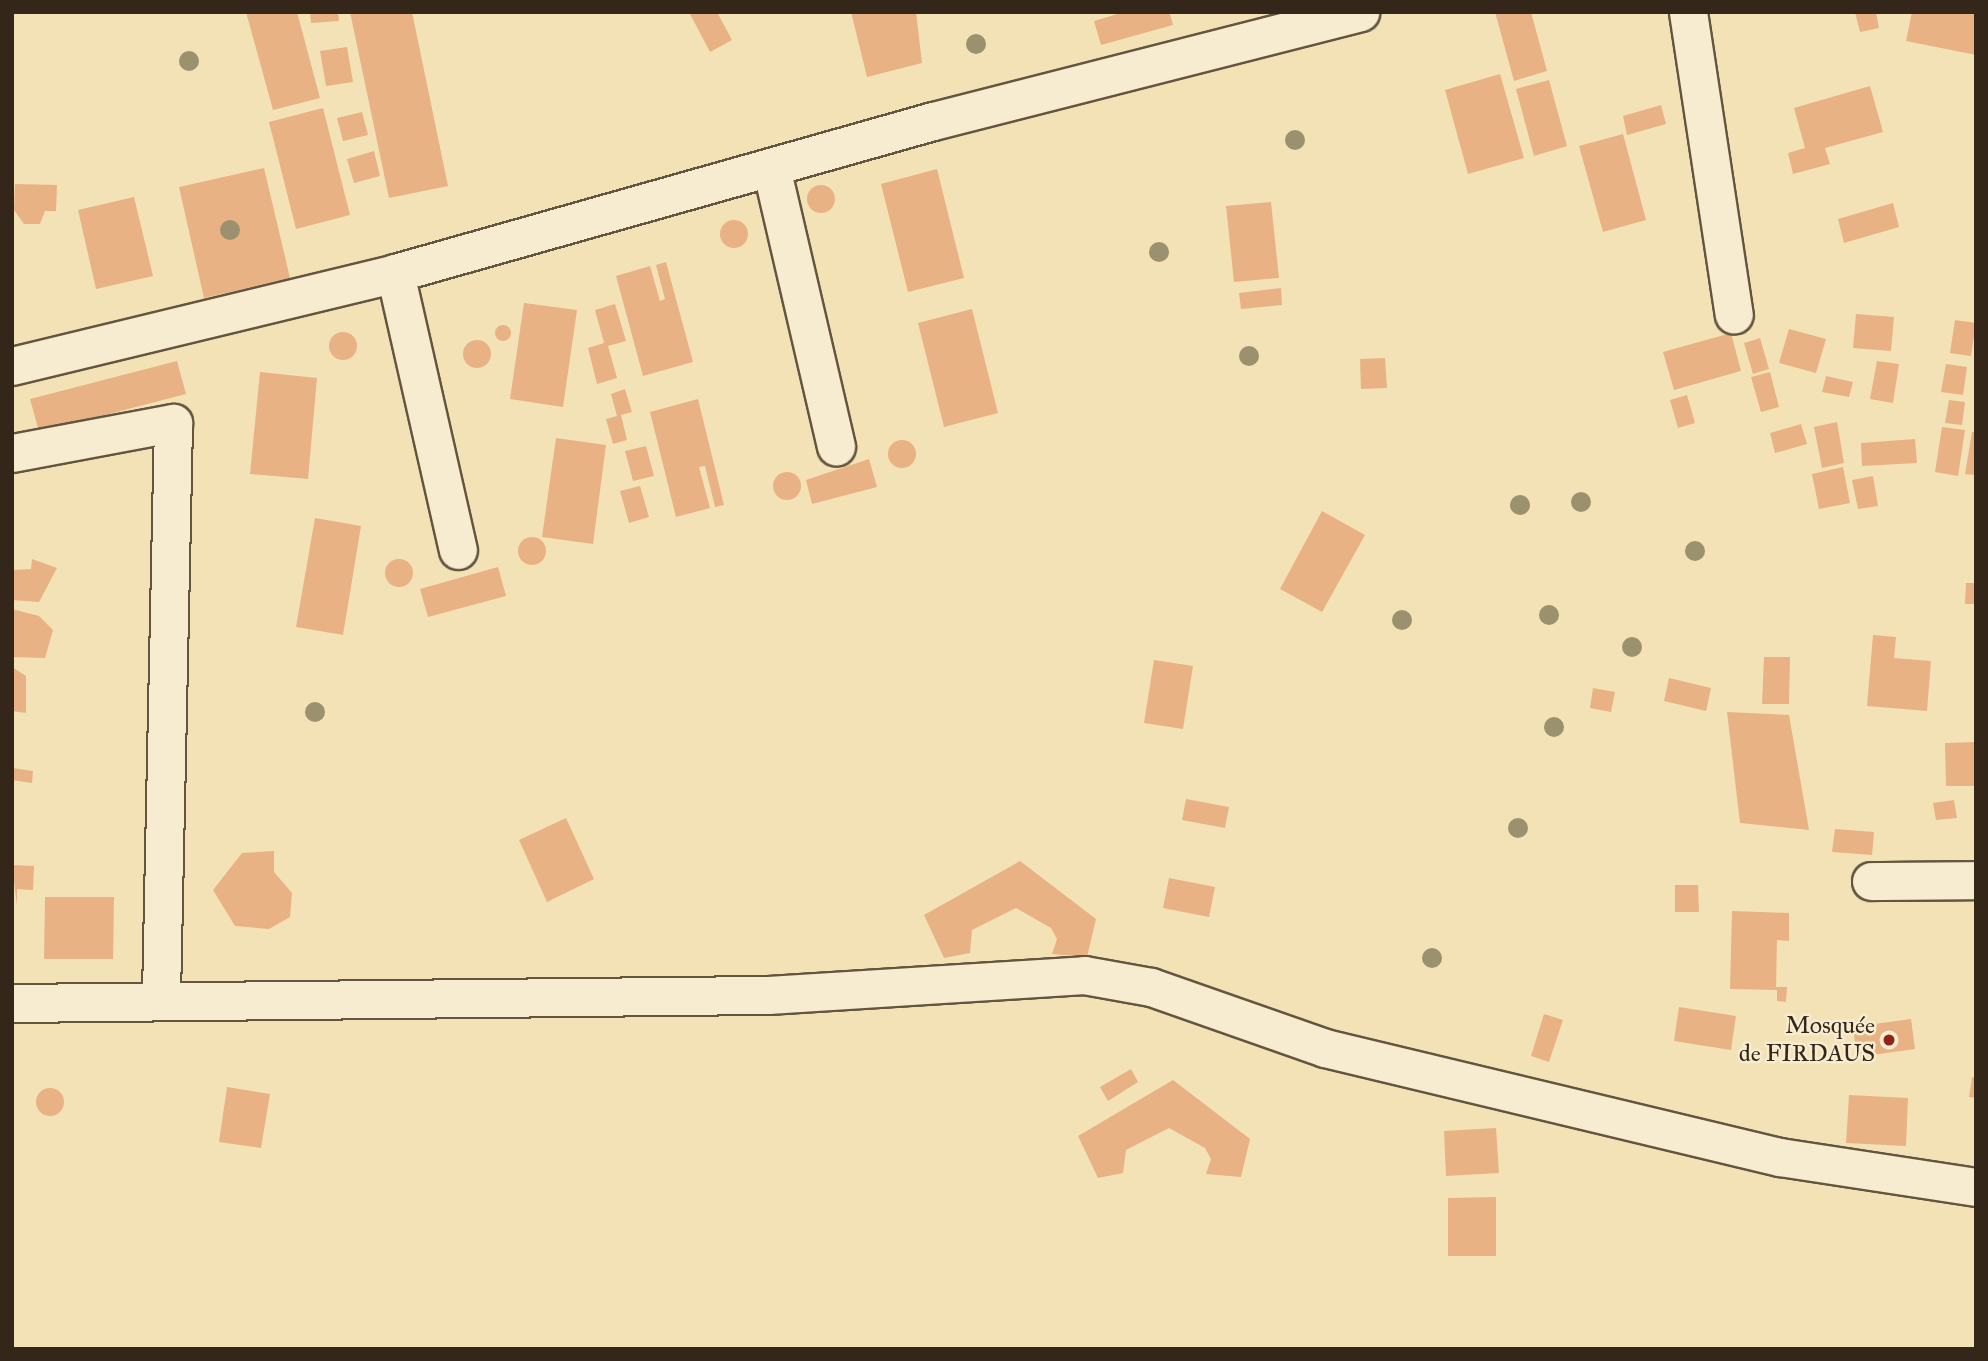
<!DOCTYPE html>
<meta charset="utf-8">
<style>
body{margin:0}
#map{position:relative;width:1988px;height:1361px;overflow:hidden;background:#f3e2b5;font-family:"IM FELL Great Primer",serif}
div>[style]{position:absolute}
[style*='--x']{left:calc(var(--x)*1px);top:calc(var(--y)*1px);width:calc(var(--w)*1px);rotate:calc(var(--a)*1deg)}
.building>*{inset:0;background:#e9b285}
.round{border-radius:50%}
.roads{filter:drop-shadow(2px 0 #645540) drop-shadow(-2px 0 #645540) drop-shadow(0 2px #645540) drop-shadow(0 -2px #645540)}
.minor>*{height:37px;margin:-18.5px;padding:0 18.5px;transform-origin:18.5px;border-radius:18.5px;background:#f7eccf}
.trees>*{width:20px;height:20px;margin:-10px;border-radius:50%;background:#9c916f}
.dots>*{width:19px;height:19px;translate:-50% -50%;box-sizing:border-box;border:4px solid #f7eccf;border-radius:50%}
span{translate:-50% -50%;white-space:nowrap;text-align:center;line-height:1.15;-webkit-text-stroke:5px #f7eccf;paint-order:stroke}
.poi-label{font-size:24px;color:#342619}
.right{translate:-100% -50%;text-align:right}
.frame{position:absolute;inset:0;border:14px solid #342619;pointer-events:none}
</style>
<div id="map">
<div class="building">
<div style="clip-path:polygon(246px 12px,297px 12px,320px 98px,273px 110px)"></div>
<div style="clip-path:polygon(310px 12px,338px 12px,339px 21px,311px 23px)"></div>
<div style="clip-path:polygon(350px 12px,412px 12px,448px 186px,389px 198px)"></div>
<div style="clip-path:polygon(689px 12px,717px 12px,732px 40px,710px 52px)"></div>
<div style="clip-path:polygon(851px 12px,916px 12px,922px 63px,867px 77px)"></div>
<div style="clip-path:polygon(1124px 12px,1170px 14px,1173px 25px,1101px 45px,1094px 21px)"></div>
<div style="clip-path:polygon(1495px 12px,1531px 12px,1547px 71px,1514px 81px)"></div>
<div style="clip-path:polygon(1855px 12px,1876px 12px,1879px 28px,1860px 32px)"></div>
<div style="clip-path:polygon(1912px 12px,1976px 13px,1976px 55px,1906px 41px)"></div>
<div style="clip-path:polygon(347px 47px,353px 82px,326px 86px,320px 51px)"></div>
<div style="clip-path:polygon(1500px 74px,1524px 158px,1468px 174px,1445px 90px)"></div>
<div style="clip-path:polygon(1549px 80px,1567px 146px,1534px 156px,1516px 89px)"></div>
<div style="clip-path:polygon(1870px 86px,1883px 132px,1825px 148px,1830px 164px,1793px 174px,1788px 153px,1805px 148px,1794px 108px)"></div>
<div style="clip-path:polygon(1661px 105px,1666px 124px,1627px 135px,1623px 116px)"></div>
<div style="clip-path:polygon(323px 108px,350px 215px,296px 229px,269px 122px)"></div>
<div style="clip-path:polygon(362px 112px,368px 135px,343px 141px,337px 118px)"></div>
<div style="clip-path:polygon(1623px 134px,1646px 220px,1603px 232px,1579px 146px)"></div>
<div style="clip-path:polygon(374px 151px,380px 176px,354px 183px,347px 159px)"></div>
<div style="clip-path:polygon(264px 168px,290px 278px,204px 298px,179px 187px)"></div>
<div style="clip-path:polygon(937px 169px,964px 278px,908px 292px,881px 184px)"></div>
<div style="clip-path:polygon(15px 184px,57px 185px,56px 211px,45px 211px,40px 224px,24px 224px,14px 210px)"></div>
<div class="round" style="left:807px;top:185px;width:28px;height:28px"></div>
<div style="clip-path:polygon(134px 197px,153px 276px,96px 289px,78px 210px)"></div>
<div style="clip-path:polygon(1271px 202px,1279px 278px,1234px 282px,1226px 206px)"></div>
<div style="clip-path:polygon(1893px 203px,1899px 227px,1844px 243px,1838px 219px)"></div>
<div class="round" style="left:720px;top:220px;width:28px;height:28px"></div>
<div style="clip-path:polygon(666px 262px,693px 362px,643px 376px,616px 276px,650px 266px,660px 301px,665px 299px,656px 265px)"></div>
<div style="clip-path:polygon(1281px 288px,1282px 305px,1241px 309px,1239px 293px)"></div>
<div style="clip-path:polygon(524px 303px,577px 310px,563px 407px,510px 399px)"></div>
<div style="clip-path:polygon(615px 304px,626px 341px,608px 346px,617px 378px,597px 384px,588px 348px,604px 343px,595px 310px)"></div>
<div style="clip-path:polygon(972px 309px,998px 413px,944px 427px,918px 323px)"></div>
<div style="clip-path:polygon(1856px 314px,1894px 317px,1891px 351px,1853px 348px)"></div>
<div style="clip-path:polygon(1955px 320px,1976px 323px,1971px 356px,1950px 353px)"></div>
<div class="round" style="left:495px;top:325px;width:16px;height:16px"></div>
<div style="clip-path:polygon(1789px 329px,1826px 339px,1816px 373px,1779px 363px)"></div>
<div class="round" style="left:329px;top:332px;width:28px;height:28px"></div>
<div style="clip-path:polygon(1731px 333px,1741px 371px,1674px 390px,1663px 352px)"></div>
<div style="clip-path:polygon(1760px 338px,1769px 369px,1753px 374px,1744px 343px)"></div>
<div class="round" style="left:463px;top:340px;width:28px;height:28px"></div>
<div style="clip-path:polygon(1385px 358px,1387px 388px,1361px 389px,1360px 359px)"></div>
<div style="clip-path:polygon(177px 361px,186px 394px,39px 432px,30px 399px)"></div>
<div style="clip-path:polygon(1877px 361px,1899px 364px,1893px 403px,1870px 399px)"></div>
<div style="clip-path:polygon(1946px 364px,1967px 367px,1963px 395px,1941px 392px)"></div>
<div style="clip-path:polygon(260px 372px,317px 378px,308px 479px,250px 474px)"></div>
<div style="clip-path:polygon(1770px 372px,1779px 407px,1761px 412px,1751px 377px)"></div>
<div style="clip-path:polygon(1826px 376px,1853px 382px,1849px 397px,1822px 392px)"></div>
<div style="clip-path:polygon(625px 389px,632px 412px,621px 415px,627px 440px,613px 444px,606px 419px,617px 416px,611px 394px)"></div>
<div style="clip-path:polygon(1687px 395px,1695px 423px,1678px 428px,1670px 400px)"></div>
<div style="clip-path:polygon(698px 399px,724px 505px,715px 507px,705px 466px,699px 467px,710px 508px,676px 517px,650px 412px)"></div>
<div style="clip-path:polygon(1949px 400px,1965px 402px,1962px 425px,1945px 423px)"></div>
<div style="clip-path:polygon(1837px 422px,1844px 463px,1822px 468px,1814px 427px)"></div>
<div style="clip-path:polygon(1801px 424px,1807px 444px,1775px 453px,1770px 433px)"></div>
<div style="clip-path:polygon(1942px 427px,1965px 430px,1958px 476px,1935px 472px)"></div>
<div style="clip-path:polygon(1972px 432px,1976px 432px,1976px 475px,1965px 474px)"></div>
<div style="clip-path:polygon(556px 438px,606px 445px,593px 544px,542px 537px)"></div>
<div style="clip-path:polygon(1915px 439px,1917px 463px,1862px 466px,1861px 443px)"></div>
<div class="round" style="left:888px;top:440px;width:28px;height:28px"></div>
<div style="clip-path:polygon(646px 446px,654px 476px,633px 481px,625px 451px)"></div>
<div style="clip-path:polygon(869px 459px,877px 487px,812px 504px,806px 480px)"></div>
<div style="clip-path:polygon(1843px 467px,1850px 503px,1819px 509px,1812px 474px)"></div>
<div class="round" style="left:773px;top:472px;width:28px;height:28px"></div>
<div style="clip-path:polygon(1873px 476px,1878px 506px,1858px 509px,1852px 480px)"></div>
<div style="clip-path:polygon(640px 486px,649px 517px,629px 523px,620px 491px)"></div>
<div style="clip-path:polygon(1322px 511px,1365px 535px,1322px 612px,1280px 589px)"></div>
<div style="clip-path:polygon(315px 518px,361px 526px,343px 635px,296px 627px)"></div>
<div class="round" style="left:518px;top:537px;width:28px;height:28px"></div>
<div style="clip-path:polygon(32px 559px,57px 568px,39px 602px,12px 600px,12px 570px,31px 569px)"></div>
<div class="round" style="left:385px;top:559px;width:28px;height:28px"></div>
<div style="clip-path:polygon(498px 567px,506px 596px,428px 617px,420px 589px)"></div>
<div style="clip-path:polygon(1966px 583px,1976px 583px,1976px 604px,1965px 604px)"></div>
<div style="clip-path:polygon(12px 609px,39px 616px,53px 630px,45px 658px,12px 657px)"></div>
<div style="clip-path:polygon(1873px 635px,1896px 637px,1894px 658px,1931px 661px,1927px 711px,1867px 706px)"></div>
<div style="clip-path:polygon(1764px 657px,1790px 657px,1789px 704px,1762px 704px)"></div>
<div style="clip-path:polygon(1154px 660px,1193px 666px,1183px 729px,1144px 723px)"></div>
<div style="clip-path:polygon(12px 667px,26px 676px,26px 713px,12px 711px)"></div>
<div style="clip-path:polygon(1669px 678px,1711px 688px,1706px 711px,1664px 701px)"></div>
<div style="clip-path:polygon(1593px 688px,1615px 692px,1611px 712px,1590px 708px)"></div>
<div style="clip-path:polygon(1727px 712px,1789px 715px,1809px 830px,1740px 823px)"></div>
<div style="clip-path:polygon(1976px 742px,1976px 786px,1946px 786px,1945px 743px)"></div>
<div style="clip-path:polygon(12px 768px,33px 771px,32px 783px,12px 780px)"></div>
<div style="clip-path:polygon(1186px 799px,1229px 807px,1225px 828px,1182px 820px)"></div>
<div style="clip-path:polygon(1954px 800px,1957px 818px,1936px 820px,1933px 803px)"></div>
<div style="clip-path:polygon(566px 818px,594px 879px,547px 902px,519px 840px)"></div>
<div style="clip-path:polygon(1835px 829px,1874px 832px,1872px 855px,1832px 852px)"></div>
<div style="clip-path:polygon(274px 851px,274px 872px,292px 893px,290px 917px,269px 929px,235px 926px,213px 890px,242px 853px)"></div>
<div style="clip-path:polygon(1020px 861px,1096px 919px,1087px 957px,1052px 954px,1057px 939px,1051px 928px,1016px 908px,972px 930px,970px 953px,944px 958px,924px 915px)"></div>
<div style="clip-path:polygon(12px 865px,34px 866px,33px 890px,17px 889px,17px 906px)"></div>
<div style="clip-path:polygon(1169px 878px,1215px 887px,1209px 917px,1163px 908px)"></div>
<div style="clip-path:polygon(1675px 885px,1698px 885px,1699px 912px,1675px 912px)"></div>
<div style="clip-path:polygon(45px 897px,114px 897px,113px 959px,44px 959px)"></div>
<div style="clip-path:polygon(1732px 911px,1789px 913px,1789px 941px,1777px 940px,1776px 987px,1787px 987px,1786px 1002px,1777px 1001px,1777px 990px,1730px 989px)"></div>
<div style="clip-path:polygon(1679px 1007px,1736px 1016px,1731px 1050px,1674px 1041px)"></div>
<div style="clip-path:polygon(1544px 1014px,1563px 1020px,1549px 1062px,1531px 1056px)"></div>
<div style="clip-path:polygon(1911px 1019px,1915px 1049px,1857px 1057px,1853px 1027px)"></div>
<div style="clip-path:polygon(1131px 1069px,1138px 1082px,1108px 1101px,1100px 1087px)"></div>
<div style="clip-path:polygon(1972px 1077px,1976px 1078px,1976px 1098px,1969px 1097px)"></div>
<div style="clip-path:polygon(1173px 1080px,1250px 1139px,1241px 1177px,1206px 1174px,1211px 1159px,1205px 1148px,1169px 1128px,1126px 1150px,1123px 1173px,1098px 1178px,1078px 1136px)"></div>
<div style="clip-path:polygon(227px 1087px,270px 1094px,261px 1148px,219px 1142px)"></div>
<div class="round" style="left:36px;top:1088px;width:28px;height:28px"></div>
<div style="clip-path:polygon(1849px 1095px,1908px 1098px,1906px 1146px,1846px 1143px)"></div>
<div style="clip-path:polygon(1496px 1128px,1499px 1173px,1446px 1176px,1444px 1131px)"></div>
<div style="clip-path:polygon(1496px 1197px,1496px 1256px,1448px 1256px,1448px 1198px)"></div>
</div>
<div class="roads">
<div class="minor">
<div style="--x:1688;--y:12;--w:306;--a:81.4"></div>
<div style="--x:771;--y:167;--w:287;--a:76.9"></div>
<div style="--x:395;--y:273;--w:284;--a:77.2"></div>
<div style="--x:12;--y:366;--w:394;--a:-13.6"></div>
<div style="--x:395;--y:273;--w:559;--a:-15.78"></div>
<div style="--x:933;--y:121;--w:441;--a:-14.3"></div>
<div style="--x:12;--y:453;--w:164;--a:-10.6"></div>
<div style="--x:173;--y:423;--w:575;--a:91.2"></div>
<div style="--x:1871;--y:881;--w:105;--a:-0.5"></div>
<div style="--x:12;--y:1003;--w:756;--a:-0.61"></div>
<div style="--x:768;--y:995;--w:317;--a:-3.6"></div>
<div style="--x:1084;--y:975;--w:68;--a:10.2"></div>
<div style="--x:1151;--y:987;--w:184;--a:19.3"></div>
<div style="--x:1325;--y:1048;--w:468;--a:13.5"></div>
<div style="--x:1780;--y:1157;--w:198;--a:8.7"></div>
</div>
</div>
<div class="trees">
<div style="left:976px;top:44px"></div>
<div style="left:189px;top:61px"></div>
<div style="left:1295px;top:140px"></div>
<div style="left:230px;top:230px"></div>
<div style="left:1159px;top:252px"></div>
<div style="left:1249px;top:356px"></div>
<div style="left:1581px;top:502px"></div>
<div style="left:1520px;top:505px"></div>
<div style="left:1695px;top:551px"></div>
<div style="left:1549px;top:615px"></div>
<div style="left:1402px;top:620px"></div>
<div style="left:1632px;top:647px"></div>
<div style="left:315px;top:712px"></div>
<div style="left:1554px;top:727px"></div>
<div style="left:1518px;top:828px"></div>
<div style="left:1432px;top:958px"></div>
</div>
<div class="dots">
<div style="left:1889px;top:1040px;background:#8f2418"></div>
</div>
<div class="poi-label">
<span class="right" style="left:1875px;top:1040px">Mosquée<br>de FIRDAUS</span>
</div>
<div class="frame"></div>
</div>
